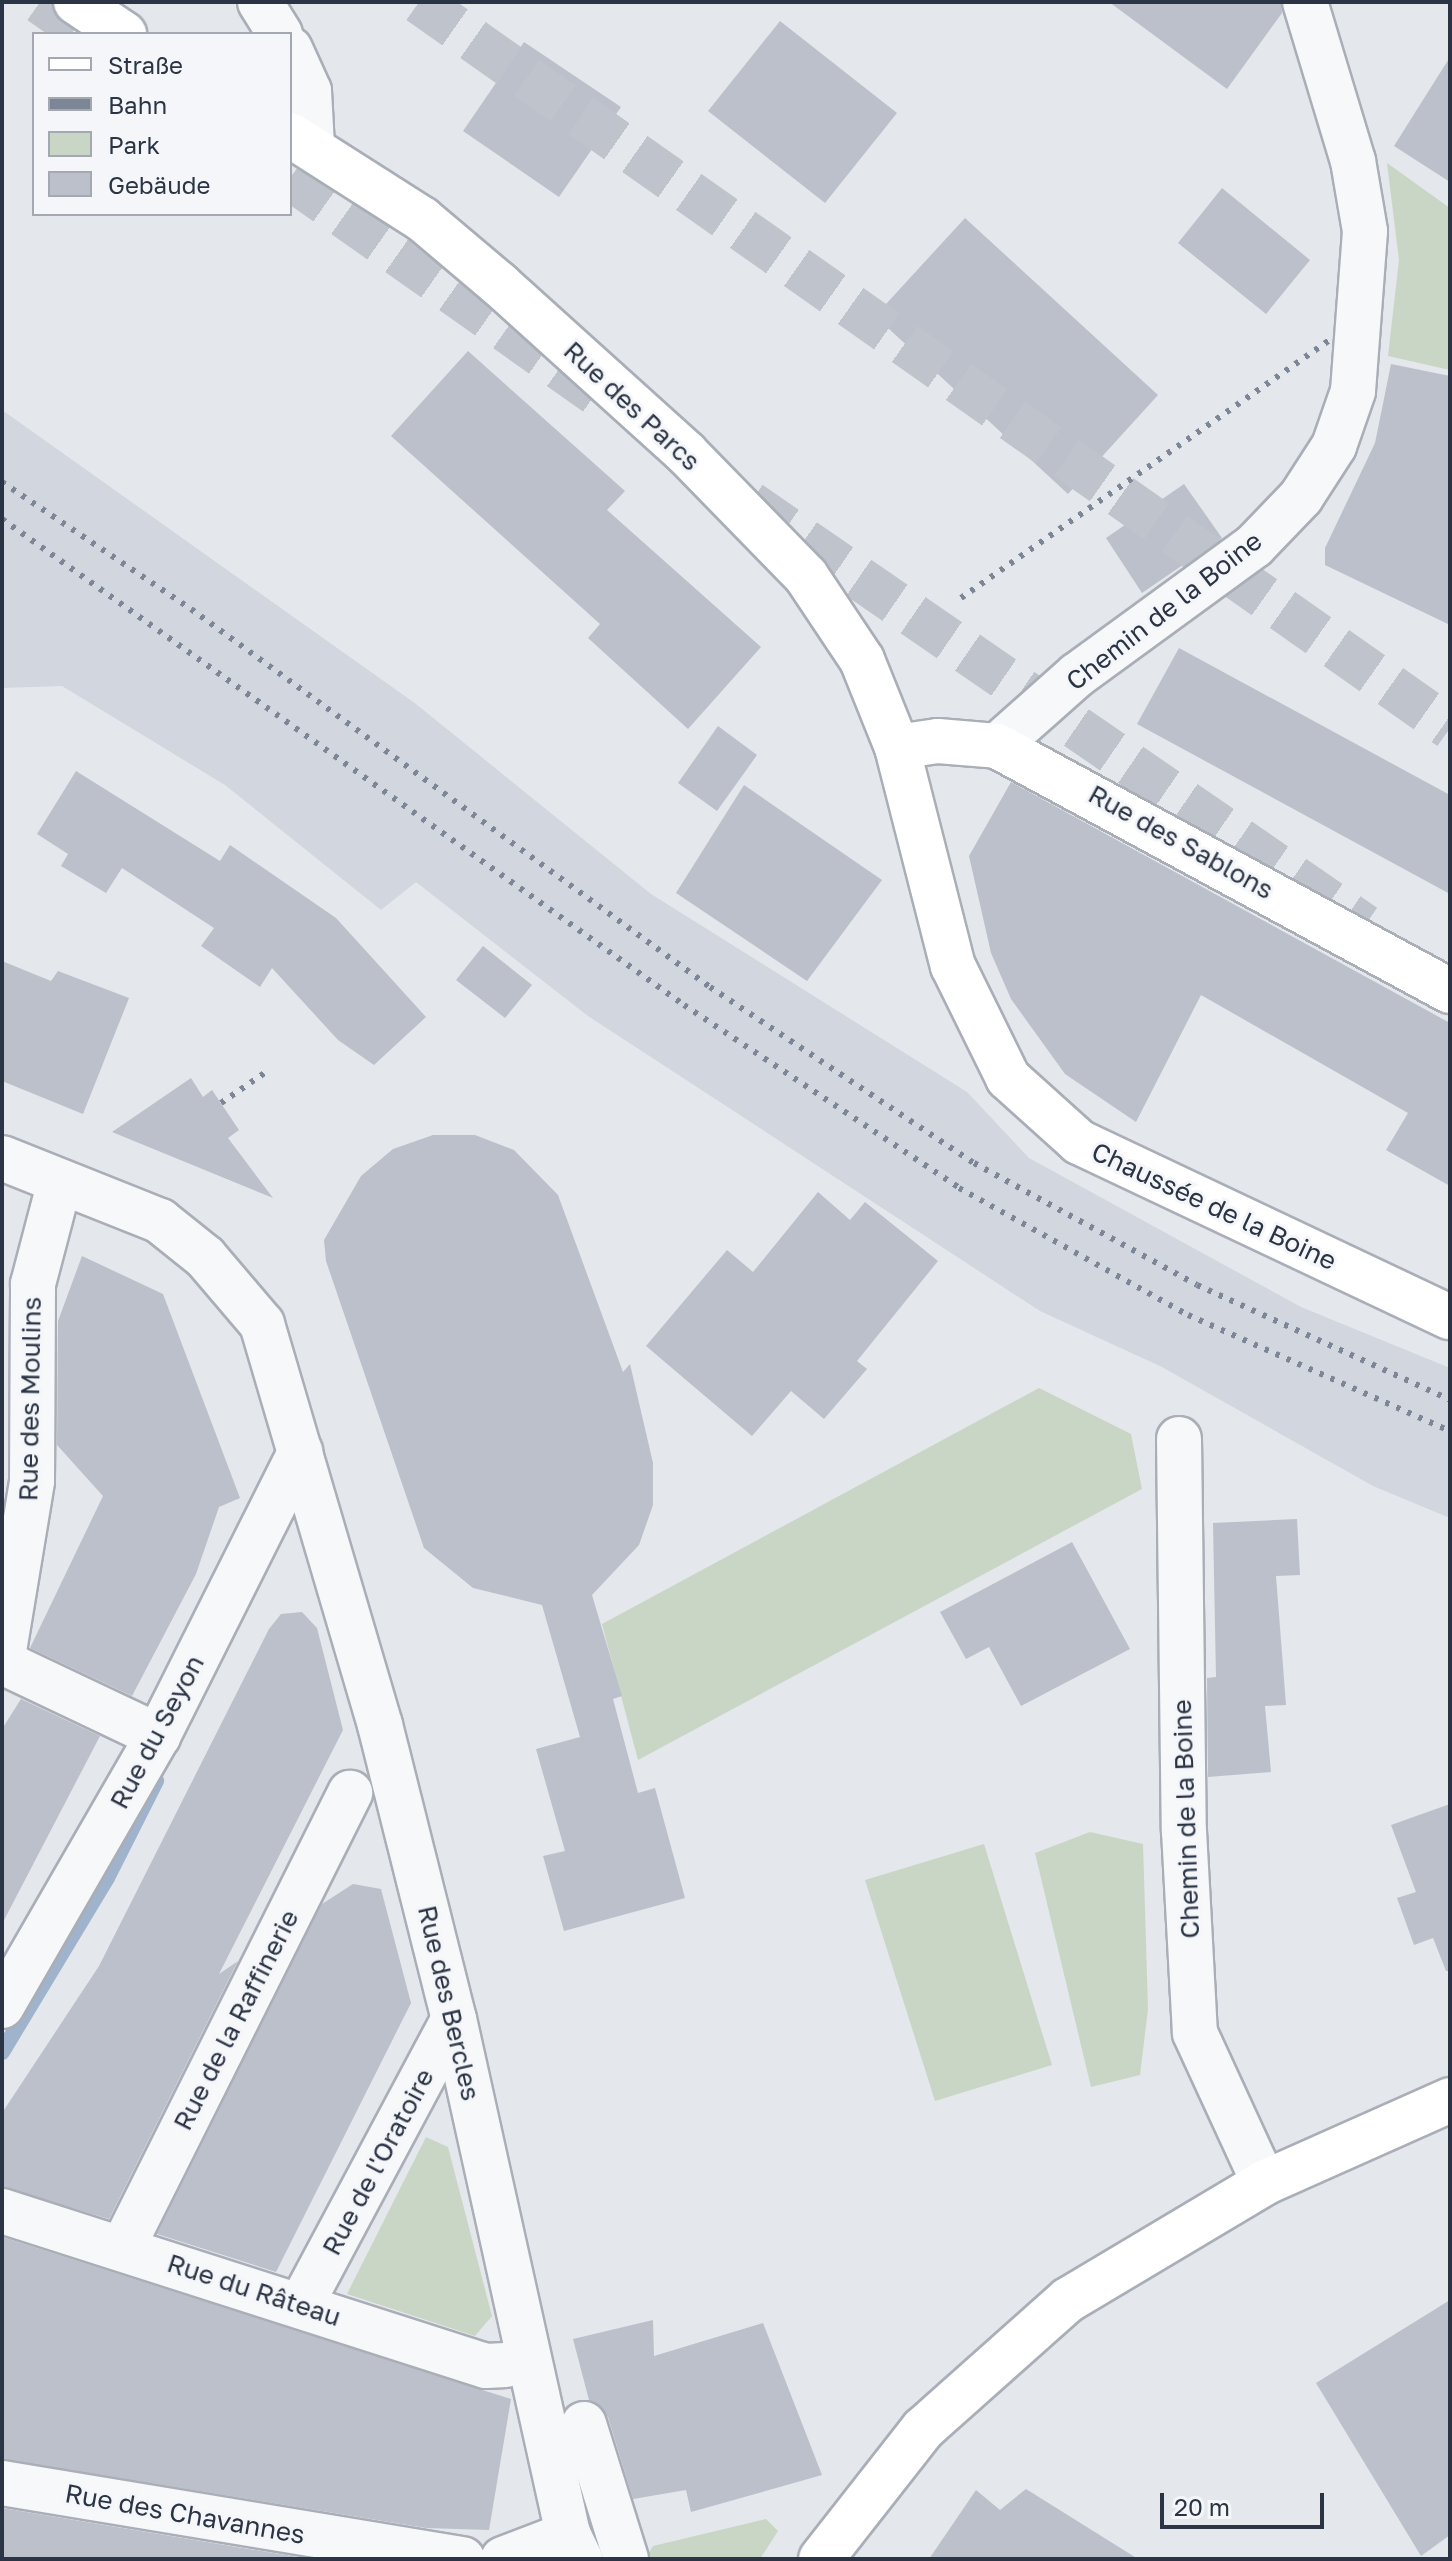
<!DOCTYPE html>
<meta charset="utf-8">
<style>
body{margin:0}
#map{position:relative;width:1452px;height:2561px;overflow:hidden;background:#e4e7ec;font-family:"Golos Text",sans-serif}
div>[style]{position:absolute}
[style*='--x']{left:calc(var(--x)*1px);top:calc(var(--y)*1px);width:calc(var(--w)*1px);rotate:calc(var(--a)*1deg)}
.built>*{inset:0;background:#d2d6de}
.green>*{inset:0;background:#c9d6c5}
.stream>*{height:16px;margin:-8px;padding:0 8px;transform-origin:8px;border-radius:8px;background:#9fb4cc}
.building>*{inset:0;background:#bbc0ca}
.highway-tunnel>*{height:44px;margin-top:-22px;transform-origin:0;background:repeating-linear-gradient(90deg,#bfc3cb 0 44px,transparent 0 66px)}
.roads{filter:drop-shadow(2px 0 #a9aeb7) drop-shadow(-2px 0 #a9aeb7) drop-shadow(0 2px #a9aeb7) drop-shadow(0 -2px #a9aeb7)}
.minor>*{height:44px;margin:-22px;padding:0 22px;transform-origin:22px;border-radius:22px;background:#f7f8fa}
.major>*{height:44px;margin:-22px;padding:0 22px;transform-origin:22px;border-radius:22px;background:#fff}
.rail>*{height:6px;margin-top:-3px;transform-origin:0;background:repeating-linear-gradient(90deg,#7d8696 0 4px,transparent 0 12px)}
span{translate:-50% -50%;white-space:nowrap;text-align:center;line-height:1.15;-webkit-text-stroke:6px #f4f6f9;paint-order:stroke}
.street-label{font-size:26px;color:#2b3445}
.frame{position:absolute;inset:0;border:4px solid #2b3445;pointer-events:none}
.legend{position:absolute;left:32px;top:32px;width:260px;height:184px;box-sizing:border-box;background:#f4f6f9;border:2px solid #a4a8b1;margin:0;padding:10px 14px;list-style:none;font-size:24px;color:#2b3445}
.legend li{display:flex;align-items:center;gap:16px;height:40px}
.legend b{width:40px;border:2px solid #a4a8b1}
.scale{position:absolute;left:1160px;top:2493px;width:164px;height:36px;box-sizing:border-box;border:4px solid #2b3445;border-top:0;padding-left:10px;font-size:24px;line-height:28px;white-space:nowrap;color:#2b3445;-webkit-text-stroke:6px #f4f6f9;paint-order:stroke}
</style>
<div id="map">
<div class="built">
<div style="clip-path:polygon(2px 410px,416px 704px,651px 894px,967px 1092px,1029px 1158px,1301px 1307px,1450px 1368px,1450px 1518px,1373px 1486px,1162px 1367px,1040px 1311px,588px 1016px,416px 882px,381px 910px,225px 785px,62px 686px,2px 688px)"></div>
</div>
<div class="green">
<div style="clip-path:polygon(1387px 163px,1450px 208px,1450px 370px,1388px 356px,1399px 260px)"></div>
<div style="clip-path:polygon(1039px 1388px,1131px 1434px,1142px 1489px,638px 1760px,602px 1624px)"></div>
<div style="clip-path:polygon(1090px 1832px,1143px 1844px,1148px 2009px,1140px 2075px,1091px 2087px,1035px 1853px)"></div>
<div style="clip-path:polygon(984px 1844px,1052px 2065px,935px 2101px,865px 1880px)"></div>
<div style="clip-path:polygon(426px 2137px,448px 2147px,492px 2316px,475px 2336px,347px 2294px)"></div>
<div style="clip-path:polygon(766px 2519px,778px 2531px,760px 2559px,645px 2559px,653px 2546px)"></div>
</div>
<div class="stream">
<div style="--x:2;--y:2052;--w:203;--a:-58.9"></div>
<div style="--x:107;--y:1878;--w:109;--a:-63.2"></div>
</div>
<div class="building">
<div style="clip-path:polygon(1109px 2px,1281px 2px,1282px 13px,1227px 89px)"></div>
<div style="clip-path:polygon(780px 21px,897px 113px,825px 203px,708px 111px)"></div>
<div style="clip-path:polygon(524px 42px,621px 107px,559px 197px,463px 131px)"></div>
<div style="clip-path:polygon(1450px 57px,1450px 182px,1394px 146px)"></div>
<div style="clip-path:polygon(1222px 188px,1310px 260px,1266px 314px,1178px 243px)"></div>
<div style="clip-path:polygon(965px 218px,1158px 395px,1068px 494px,875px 316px)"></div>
<div style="clip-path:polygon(468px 351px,625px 491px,607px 510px,761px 647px,688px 729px,588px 638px,600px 624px,391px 436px)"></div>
<div style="clip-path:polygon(1391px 364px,1450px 376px,1450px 625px,1325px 565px,1325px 548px,1375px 443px)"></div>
<div style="clip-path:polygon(1184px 484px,1222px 538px,1142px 593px,1106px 538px)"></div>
<div style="clip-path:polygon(1179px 648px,1450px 795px,1450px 894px,1137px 724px)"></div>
<div style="clip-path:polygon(718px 726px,757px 755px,717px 811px,678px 783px)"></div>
<div style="clip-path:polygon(76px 771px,220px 861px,230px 845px,336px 918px,426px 1017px,374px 1065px,338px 1040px,272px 968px,260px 987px,201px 946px,214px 928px,122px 868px,106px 893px,61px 866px,68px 854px,37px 834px)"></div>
<div style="clip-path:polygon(1011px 782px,1450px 1023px,1450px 1186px,1386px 1150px,1408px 1113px,1201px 995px,1136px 1122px,1065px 1074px,1011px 999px,991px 953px,969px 856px)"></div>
<div style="clip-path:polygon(744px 785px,882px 880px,807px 981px,676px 893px)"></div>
<div style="clip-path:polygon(483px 946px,532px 985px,505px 1018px,456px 980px)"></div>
<div style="clip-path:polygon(2px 961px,51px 981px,58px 971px,129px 998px,83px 1114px,2px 1081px)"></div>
<div style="clip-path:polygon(191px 1078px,203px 1097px,212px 1090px,239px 1130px,228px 1138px,273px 1198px,112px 1132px)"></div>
<div style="clip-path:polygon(433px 1135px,475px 1135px,514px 1150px,558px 1195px,623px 1372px,630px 1364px,653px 1463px,653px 1505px,639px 1545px,592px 1595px,622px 1696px,613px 1699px,638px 1793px,655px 1788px,685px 1898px,564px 1931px,543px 1856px,565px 1851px,536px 1749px,580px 1737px,542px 1605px,473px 1588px,424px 1548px,326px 1261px,324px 1240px,361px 1176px,393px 1149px)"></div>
<div style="clip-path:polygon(818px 1192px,850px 1220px,865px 1202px,938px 1261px,857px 1361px,867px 1369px,824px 1419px,791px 1391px,752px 1436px,646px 1346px,727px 1250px,753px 1272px)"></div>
<div style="clip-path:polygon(82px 1256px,163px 1294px,240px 1498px,219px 1507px,196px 1574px,132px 1696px,30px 1648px,103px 1496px,57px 1445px,58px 1321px)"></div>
<div style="clip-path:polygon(1297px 1519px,1300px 1575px,1276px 1576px,1286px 1705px,1265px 1706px,1271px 1772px,1208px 1777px,1207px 1678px,1216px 1677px,1213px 1523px)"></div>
<div style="clip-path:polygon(1072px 1542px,1130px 1649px,1021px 1706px,989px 1647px,966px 1659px,940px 1612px)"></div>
<div style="clip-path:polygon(302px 1612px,317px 1628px,343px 1730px,219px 1974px,238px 1961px,109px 2219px,2px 2187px,2px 2113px,99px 1966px,269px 1629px,281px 1614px)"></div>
<div style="clip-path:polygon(21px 1699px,100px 1736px,2px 1924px,2px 1729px)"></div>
<div style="clip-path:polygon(1450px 1804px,1450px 1971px,1446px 1971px,1433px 1938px,1414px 1945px,1397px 1898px,1416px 1892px,1391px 1825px)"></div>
<div style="clip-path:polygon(353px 1884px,381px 1889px,411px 2003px,276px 2272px,157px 2234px,322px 1904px)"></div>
<div style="clip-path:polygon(2px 2237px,511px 2399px,489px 2530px,426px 2528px,2px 2459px)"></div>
<div style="clip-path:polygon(1450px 2300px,1450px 2535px,1421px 2556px,1316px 2383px)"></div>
<div style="clip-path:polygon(653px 2320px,654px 2356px,763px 2323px,822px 2475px,691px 2512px,686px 2490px,633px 2499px,608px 2417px,589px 2400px,573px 2339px)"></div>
<div style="clip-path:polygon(1026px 2489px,1138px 2559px,929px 2559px,976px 2490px,1000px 2510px)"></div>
<div style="clip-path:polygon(2px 2508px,309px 2559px,2px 2559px)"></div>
</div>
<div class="highway-tunnel">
<div style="--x:40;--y:2;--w:55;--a:35.4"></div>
<div style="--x:419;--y:2;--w:1261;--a:35.15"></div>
<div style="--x:290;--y:178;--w:394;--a:35.2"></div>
<div style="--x:750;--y:503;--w:746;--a:34.52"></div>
</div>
<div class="roads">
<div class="minor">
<div style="--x:260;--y:2;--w:38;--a:58"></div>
<div style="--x:290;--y:49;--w:46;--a:65.7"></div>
<div style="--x:309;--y:91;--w:56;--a:86.9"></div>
<div style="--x:997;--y:746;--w:107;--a:-41.6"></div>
<div style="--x:1077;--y:675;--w:219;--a:-36.1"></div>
<div style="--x:1254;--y:546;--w:68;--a:-46.2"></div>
<div style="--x:1301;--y:497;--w:61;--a:-57.1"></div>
<div style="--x:1334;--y:446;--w:58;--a:-70.9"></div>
<div style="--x:1353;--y:391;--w:160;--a:-85.7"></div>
<div style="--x:1365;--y:231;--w:71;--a:-99.7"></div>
<div style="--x:1353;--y:161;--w:166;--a:-106.8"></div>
<div style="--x:2;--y:1158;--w:170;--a:21.7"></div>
<div style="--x:160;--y:1221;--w:58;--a:38.7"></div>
<div style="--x:205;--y:1257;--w:88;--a:49.6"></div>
<div style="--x:262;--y:1324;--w:418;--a:73.6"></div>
<div style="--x:380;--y:1725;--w:303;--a:75.9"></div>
<div style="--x:454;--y:2019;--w:527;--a:77.52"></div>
<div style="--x:568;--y:2534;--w:28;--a:64"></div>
<div style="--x:1179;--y:1439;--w:392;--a:89.3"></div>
<div style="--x:1184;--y:1831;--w:202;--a:86.9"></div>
<div style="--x:1195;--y:2033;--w:165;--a:65.3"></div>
<div style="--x:2;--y:1662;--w:173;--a:25.4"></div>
<div style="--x:2;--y:1663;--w:184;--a:-80.6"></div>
<div style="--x:32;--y:1481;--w:197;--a:-89.7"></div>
<div style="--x:33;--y:1284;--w:102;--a:-75.3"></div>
<div style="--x:2;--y:2006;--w:312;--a:-60"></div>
<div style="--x:158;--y:1736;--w:318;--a:-63.4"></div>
<div style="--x:2;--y:2211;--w:508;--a:17.76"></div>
<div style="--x:486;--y:2366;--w:20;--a:-3"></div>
<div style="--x:123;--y:2247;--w:508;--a:-63.43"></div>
<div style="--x:301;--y:2305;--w:324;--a:-61.9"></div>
<div style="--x:584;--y:2424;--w:141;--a:72.7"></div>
<div style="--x:2;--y:2483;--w:467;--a:9.4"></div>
<div style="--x:503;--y:2559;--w:70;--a:-21"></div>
</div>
<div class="major">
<div style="--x:76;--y:2;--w:58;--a:33.7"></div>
<div style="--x:290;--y:135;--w:156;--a:32.5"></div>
<div style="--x:422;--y:219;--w:101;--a:40.2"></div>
<div style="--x:499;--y:284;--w:252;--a:42.1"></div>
<div style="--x:686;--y:453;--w:172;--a:45.7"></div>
<div style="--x:806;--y:576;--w:101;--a:56.3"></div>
<div style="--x:862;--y:660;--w:94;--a:68.1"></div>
<div style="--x:897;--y:747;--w:226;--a:75.7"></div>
<div style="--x:953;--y:966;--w:125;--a:63.8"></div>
<div style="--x:1008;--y:1078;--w:96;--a:42"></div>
<div style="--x:1079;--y:1142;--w:410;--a:25.3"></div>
<div style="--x:897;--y:747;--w:41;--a:-8.3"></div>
<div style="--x:938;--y:741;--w:59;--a:4.8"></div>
<div style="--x:997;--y:746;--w:515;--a:28.41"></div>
<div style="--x:821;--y:2559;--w:165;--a:-51.9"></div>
<div style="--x:923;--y:2429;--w:194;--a:-41.7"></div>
<div style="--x:1068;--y:2300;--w:228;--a:-30.8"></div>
<div style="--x:1264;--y:2183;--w:204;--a:-24"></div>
</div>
</div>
<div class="rail">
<div style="--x:2;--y:482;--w:228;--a:33.9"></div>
<div style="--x:191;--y:609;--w:642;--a:36.07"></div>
<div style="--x:710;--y:987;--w:317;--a:33.7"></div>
<div style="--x:974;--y:1163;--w:254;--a:28.7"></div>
<div style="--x:1197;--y:1285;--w:278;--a:24.4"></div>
<div style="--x:2;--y:519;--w:837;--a:35.47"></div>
<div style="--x:684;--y:1005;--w:330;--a:33.6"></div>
<div style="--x:959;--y:1188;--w:262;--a:29"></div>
<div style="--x:1188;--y:1315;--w:287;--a:23.9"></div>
<div style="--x:961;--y:598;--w:453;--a:-35"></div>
<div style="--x:221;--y:1103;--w:55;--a:-34.6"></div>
</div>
<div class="street-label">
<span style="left:632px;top:406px;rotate:43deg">Rue des Parcs</span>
<span style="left:1164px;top:611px;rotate:-38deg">Chemin de la Boine</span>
<span style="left:1181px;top:842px;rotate:29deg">Rue des Sablons</span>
<span style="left:1214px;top:1206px;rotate:25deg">Chaussée de la Boine</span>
<span style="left:30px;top:1399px;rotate:-89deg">Rue des Moulins</span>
<span style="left:157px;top:1732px;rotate:-62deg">Rue du Seyon</span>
<span style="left:1186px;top:1819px;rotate:-92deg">Chemin de la Boine</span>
<span style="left:449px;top:2003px;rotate:77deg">Rue des Bercles</span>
<span style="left:236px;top:2020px;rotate:-63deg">Rue de la Raffinerie</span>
<span style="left:378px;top:2162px;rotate:-62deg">Rue de l'Oratoire</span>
<span style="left:254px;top:2290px;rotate:18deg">Rue du Râteau</span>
<span style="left:185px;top:2514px;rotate:10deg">Rue des Chavannes</span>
</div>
<div class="frame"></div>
<ul class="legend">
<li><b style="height:10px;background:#fff"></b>Straße</li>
<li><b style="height:10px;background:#7d8696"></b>Bahn</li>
<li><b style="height:22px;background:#c9d6c5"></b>Park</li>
<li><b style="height:22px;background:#bbc0ca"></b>Gebäude</li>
</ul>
<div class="scale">20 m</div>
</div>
